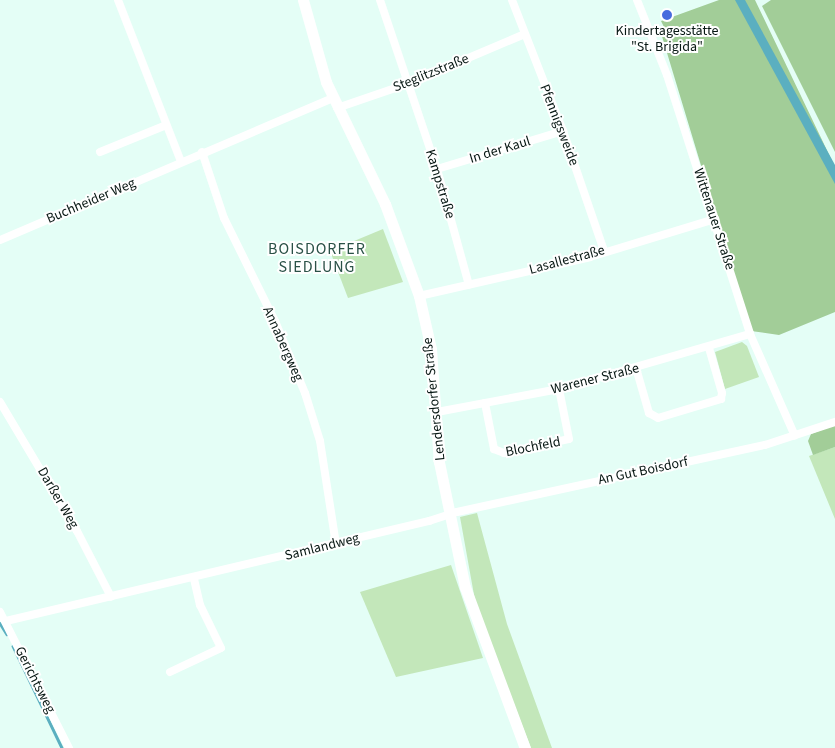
<!DOCTYPE html>
<meta charset="utf-8">
<style>
body{margin:0}
#map{position:relative;width:835px;height:748px;overflow:hidden;background:#e4fef6;font-family:"Source Sans 3",sans-serif}
div>[style]{position:absolute}
[style*='--x']{left:calc(var(--x)*1px);top:calc(var(--y)*1px);width:calc(var(--w)*1px);rotate:calc(var(--a)*1deg)}
.green>*{inset:0;background:#c3e7ba}
.forest>*{inset:0;background:#a2cd98}
.water>*{inset:0;background:#5bafc0}
.stream>*{height:2.5px;margin:-1.25px;padding:0 1.25px;transform-origin:1.25px;border-radius:1.25px;background:#5bafc0}
.street>*{height:8px;margin:-4px;padding:0 4px;transform-origin:4px;border-radius:4px;background:#fff}
.secondary>*{height:11px;margin:-5.5px;padding:0 5.5px;transform-origin:5.5px;border-radius:5.5px;background:#fff}
.dots>*{width:14px;height:14px;translate:-50% -50%;box-sizing:border-box;border:2px solid #fff;border-radius:50%}
span{translate:-50% -50%;white-space:nowrap;text-align:center;line-height:1.15;-webkit-text-stroke:4px #fff;paint-order:stroke}
.poi-label{font-size:14px;color:#071713}
.street-label{font-size:14px;color:#071713}
.quarter-label{font-size:16px;color:#2a5147;letter-spacing:1px}
</style>
<div id="map">
<div class="green">
<div style="clip-path:polygon(383px 229px,403px 282px,348px 298px,330px 251px)"></div>
<div style="clip-path:polygon(742px 342px,747px 346px,759px 377px,725px 389px,715px 352px)"></div>
<div style="clip-path:polygon(835px 447px,835px 519px,809px 456px)"></div>
<div style="clip-path:polygon(477px 513px,507px 624px,552px 748px,531px 748px,476px 606px,460px 517px)"></div>
<div style="clip-path:polygon(451px 565px,483px 658px,396px 677px,360px 592px)"></div>
</div>
<div class="forest">
<div style="clip-path:polygon(719px 0,755px 0,835px 167px,835px 312px,779px 335px,751px 331px,661px 33px,666px 31px,661px 21px)"></div>
<div style="clip-path:polygon(771px 0,835px 0,835px 152px,762px 6px)"></div>
<div style="clip-path:polygon(835px 425px,835px 447px,813px 455px,808px 441px,811px 434px)"></div>
</div>
<div class="water">
<div style="clip-path:polygon(735px 0,745px 0,835px 165px,835px 184px)"></div>
</div>
<div class="stream">
<div style="--x:0;--y:623;--w:13;--a:58"></div>
<div style="--x:13;--y:646;--w:113;--a:64.3"></div>
</div>
<div class="street">
<div style="--x:118;--y:0;--w:174;--a:68.7"></div>
<div style="--x:380;--y:0;--w:178;--a:71.4"></div>
<div style="--x:437;--y:169;--w:120;--a:74.6"></div>
<div style="--x:512;--y:0;--w:141;--a:68.7"></div>
<div style="--x:563;--y:131;--w:127;--a:71.1"></div>
<div style="--x:637;--y:0;--w:81;--a:68.2"></div>
<div style="--x:667;--y:75;--w:272;--a:72.2"></div>
<div style="--x:750;--y:334;--w:111;--a:66.2"></div>
<div style="--x:337;--y:108;--w:74;--a:-18.9"></div>
<div style="--x:407;--y:84;--w:128;--a:-23"></div>
<div style="--x:100;--y:152;--w:71;--a:-22.2"></div>
<div style="--x:202;--y:152;--w:70;--a:71.6"></div>
<div style="--x:224;--y:218;--w:115;--a:63.7"></div>
<div style="--x:275;--y:321;--w:78;--a:67.4"></div>
<div style="--x:305;--y:393;--w:50;--a:72.6"></div>
<div style="--x:320;--y:441;--w:104;--a:81.2"></div>
<div style="--x:437;--y:169;--w:132;--a:-16.8"></div>
<div style="--x:0;--y:240;--w:362;--a:-23.1"></div>
<div style="--x:419;--y:296;--w:175;--a:-12.8"></div>
<div style="--x:590;--y:257;--w:131;--a:-16.9"></div>
<div style="--x:636;--y:368;--w:47;--a:73.9"></div>
<div style="--x:649;--y:413;--w:10;--a:29"></div>
<div style="--x:658;--y:418;--w:66;--a:-16.8"></div>
<div style="--x:721;--y:399;--w:6;--a:-81"></div>
<div style="--x:722;--y:393;--w:47;--a:-106.1"></div>
<div style="--x:0;--y:402;--w:150;--a:59.2"></div>
<div style="--x:77;--y:531;--w:74;--a:62.7"></div>
<div style="--x:485;--y:403;--w:47;--a:78.9"></div>
<div style="--x:494;--y:449;--w:11;--a:22"></div>
<div style="--x:504;--y:453;--w:66;--a:-12.2"></div>
<div style="--x:569;--y:439;--w:51;--a:-101.3"></div>
<div style="--x:437;--y:412;--w:124;--a:-10.7"></div>
<div style="--x:559;--y:389;--w:199;--a:-16.1"></div>
<div style="--x:0;--y:612;--w:153;--a:63.1"></div>
<div style="--x:6;--y:621;--w:435;--a:-13.3"></div>
<div style="--x:429;--y:521;--w:29;--a:-18"></div>
<div style="--x:457;--y:512;--w:315;--a:-12.3"></div>
<div style="--x:765;--y:445;--w:74;--a:-18.2"></div>
<div style="--x:170;--y:672;--w:56;--a:-25.2"></div>
<div style="--x:221;--y:648;--w:48;--a:-116"></div>
<div style="--x:200;--y:605;--w:28;--a:-103"></div>
</div>
<div class="secondary">
<div style="--x:303;--y:0;--w:85;--a:74.3"></div>
<div style="--x:326;--y:82;--w:136;--a:64.2"></div>
<div style="--x:385;--y:204;--w:98;--a:69.7"></div>
<div style="--x:419;--y:296;--w:54;--a:77.2"></div>
<div style="--x:431;--y:349;--w:113;--a:86"></div>
<div style="--x:439;--y:462;--w:128;--a:78.3"></div>
<div style="--x:465;--y:587;--w:172;--a:69.6"></div>
</div>
<div class="dots">
<div style="left:667px;top:15px;background:#486bde"></div>
</div>
<div class="poi-label">
<span style="left:667px;top:39px">Kindertagesstätte<br>"St. Brigida"</span>
</div>
<div class="street-label">
<span style="left:431px;top:73px;rotate:-22deg">Steglitzstraße</span>
<span style="left:559px;top:125px;rotate:69deg">Pfennigsweide</span>
<span style="left:500px;top:150px;rotate:-17deg">In der Kaul</span>
<span style="left:440px;top:184px;rotate:73deg">Kampstraße</span>
<span style="left:91px;top:201px;rotate:-23deg">Buchheider Weg</span>
<span style="left:714px;top:219px;rotate:72deg">Wittenauer Straße</span>
<span style="left:567px;top:260px;rotate:-15deg">Lasallestraße</span>
<span style="left:283px;top:344px;rotate:66deg">Annabergweg</span>
<span style="left:595px;top:379px;rotate:-14deg">Warener Straße</span>
<span style="left:434px;top:399px;rotate:-96deg">Lendersdorfer Straße</span>
<span style="left:533px;top:447px;rotate:-11deg">Blochfeld</span>
<span style="left:643px;top:471px;rotate:-12deg">An Gut Boisdorf</span>
<span style="left:58px;top:498px;rotate:60deg">Darßer Weg</span>
<span style="left:322px;top:547px;rotate:-14deg">Samlandweg</span>
<span style="left:35px;top:680px;rotate:63deg">Gerichtsweg</span>
</div>
<div class="quarter-label">
<span style="left:317px;top:258px">BOISDORFER<br>SIEDLUNG</span>
</div>
</div>
